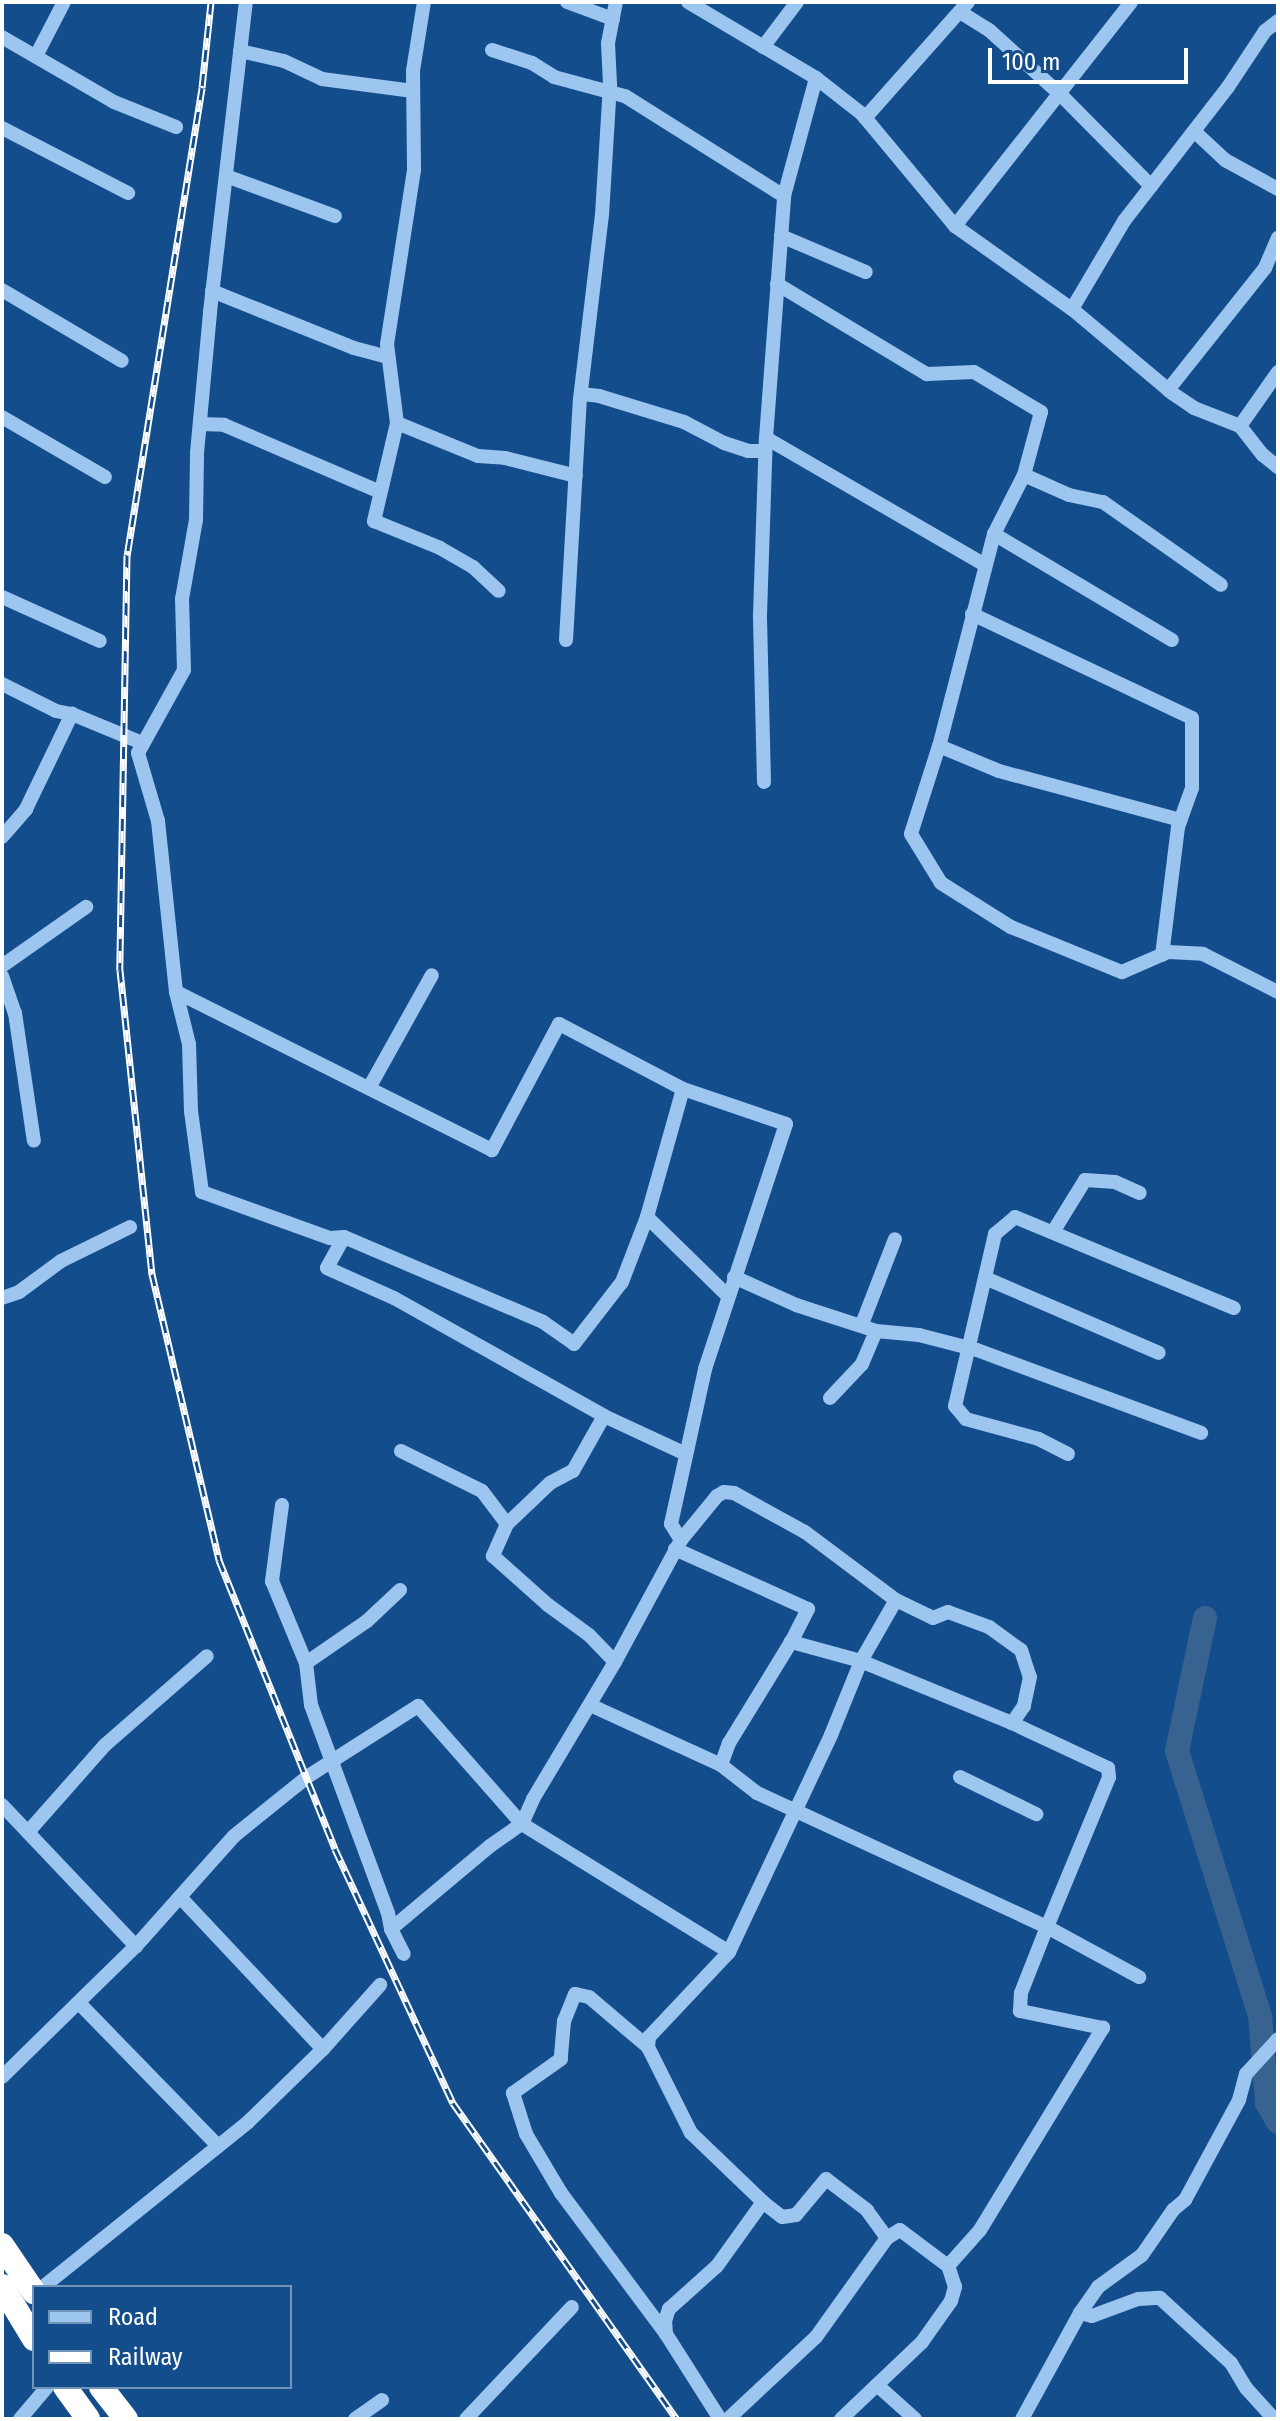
<!DOCTYPE html>
<style>
body{margin:0}
#map{position:relative;width:1280px;height:2421px;overflow:hidden;background:#144d8b;font-family:"Fira Sans Condensed",sans-serif}
div>[style]{position:absolute}
[style*='--x']{left:calc(var(--x)*1px);top:calc(var(--y)*1px);width:calc(var(--w)*1px);rotate:calc(var(--a)*1deg)}
.river>*{height:24px;margin:-12px;padding:0 12px;transform-origin:12px;border-radius:12px;background:#386290}
.minor>*{height:14px;margin:-7px;padding:0 7px;transform-origin:7px;border-radius:7px;background:#9cc5f0}
.highway>*{height:24px;margin:-12px;padding:0 12px;transform-origin:12px;border-radius:12px;background:#fff}
.rail>*{height:7px;margin-top:-3.5px;transform-origin:0;background:repeating-linear-gradient(90deg,#144d8b 0 12px,#fff 0 24px);box-sizing:border-box;border-block:2px solid #fff}
span{translate:-50% -50%;white-space:nowrap;text-align:center;line-height:1.15;-webkit-text-stroke:6px #144d8b;paint-order:stroke}
.frame{position:absolute;inset:0;border:4px solid #fff;pointer-events:none}
.legend{position:absolute;left:32px;top:2285px;width:260px;height:104px;box-sizing:border-box;background:#144d8b;border:2px solid #7294b9;margin:0;padding:10px 14px;list-style:none;font-size:24px;color:#fff}
.legend li{display:flex;align-items:center;gap:16px;height:40px}
.legend b{width:40px;border:2px solid #7294b9}
.scale{position:absolute;left:988px;top:48px;width:200px;height:36px;box-sizing:border-box;border:4px solid #fff;border-top:0;padding-left:10px;font-size:24px;line-height:28px;white-space:nowrap;color:#fff;-webkit-text-stroke:6px #144d8b;paint-order:stroke}
</style>
<div id="map">
<div class="river">
<div style="--x:1205;--y:1618;--w:136;--a:101.9"></div>
<div style="--x:1177;--y:1751;--w:278;--a:72.6"></div>
<div style="--x:1260;--y:2016;--w:87;--a:85.4"></div>
<div style="--x:1267;--y:2103;--w:22;--a:60"></div>
</div>
<div class="minor">
<div style="--x:424;--y:2;--w:70;--a:99.1"></div>
<div style="--x:413;--y:71;--w:99;--a:89.4"></div>
<div style="--x:414;--y:170;--w:176;--a:98.8"></div>
<div style="--x:387;--y:344;--w:80;--a:82.8"></div>
<div style="--x:397;--y:423;--w:101;--a:103.2"></div>
<div style="--x:374;--y:521;--w:71;--a:22.2"></div>
<div style="--x:440;--y:548;--w:38;--a:30"></div>
<div style="--x:473;--y:567;--w:35;--a:43"></div>
<div style="--x:567;--y:2;--w:49;--a:20.3"></div>
<div style="--x:688;--y:2;--w:149;--a:30.7"></div>
<div style="--x:816;--y:78;--w:58;--a:38"></div>
<div style="--x:862;--y:114;--w:146;--a:50.3"></div>
<div style="--x:955;--y:226;--w:143;--a:35.4"></div>
<div style="--x:1072;--y:309;--w:131;--a:40"></div>
<div style="--x:1172;--y:393;--w:27;--a:34"></div>
<div style="--x:1194;--y:408;--w:49;--a:21.4"></div>
<div style="--x:1240;--y:426;--w:37;--a:52"></div>
<div style="--x:1263;--y:455;--w:19;--a:39"></div>
<div style="--x:960;--y:12;--w:34;--a:32"></div>
<div style="--x:989;--y:30;--w:97;--a:42.1"></div>
<div style="--x:1061;--y:95;--w:128;--a:45.3"></div>
<div style="--x:2;--y:37;--w:129;--a:30.1"></div>
<div style="--x:114;--y:102;--w:67;--a:22"></div>
<div style="--x:763;--y:47;--w:56;--a:-52.9"></div>
<div style="--x:492;--y:50;--w:42;--a:18"></div>
<div style="--x:532;--y:63;--w:26;--a:32"></div>
<div style="--x:554;--y:77;--w:73;--a:15"></div>
<div style="--x:625;--y:96;--w:188;--a:32.2"></div>
<div style="--x:240;--y:51;--w:45;--a:12.8"></div>
<div style="--x:284;--y:61;--w:42;--a:25.3"></div>
<div style="--x:322;--y:79;--w:92;--a:7.5"></div>
<div style="--x:36;--y:56;--w:61;--a:-62.6"></div>
<div style="--x:865;--y:118;--w:155;--a:-48.4"></div>
<div style="--x:2;--y:128;--w:142;--a:27.3"></div>
<div style="--x:1194;--y:131;--w:42;--a:43.1"></div>
<div style="--x:1225;--y:160;--w:60;--a:28.7"></div>
<div style="--x:226;--y:176;--w:116;--a:20.2"></div>
<div style="--x:955;--y:226;--w:285;--a:-51.8"></div>
<div style="--x:781;--y:236;--w:92;--a:23"></div>
<div style="--x:777;--y:284;--w:175;--a:31"></div>
<div style="--x:927;--y:374;--w:47;--a:-2.4"></div>
<div style="--x:974;--y:372;--w:78;--a:30.8"></div>
<div style="--x:1041;--y:412;--w:65;--a:105.1"></div>
<div style="--x:1024;--y:475;--w:66;--a:117"></div>
<div style="--x:994;--y:534;--w:219;--a:104.5"></div>
<div style="--x:939;--y:746;--w:92;--a:107.7"></div>
<div style="--x:911;--y:834;--w:57;--a:58.5"></div>
<div style="--x:941;--y:883;--w:83;--a:32.2"></div>
<div style="--x:1011;--y:927;--w:120;--a:22.1"></div>
<div style="--x:1122;--y:972;--w:50;--a:-23.5"></div>
<div style="--x:1168;--y:952;--w:35;--a:3"></div>
<div style="--x:1203;--y:954;--w:84;--a:26.9"></div>
<div style="--x:2;--y:290;--w:139;--a:30.6"></div>
<div style="--x:212;--y:291;--w:153;--a:21.9"></div>
<div style="--x:354;--y:348;--w:35;--a:15"></div>
<div style="--x:1072;--y:309;--w:102;--a:-59.4"></div>
<div style="--x:1124;--y:221;--w:170;--a:-52.2"></div>
<div style="--x:1228;--y:87;--w:67;--a:-56.5"></div>
<div style="--x:1265;--y:31;--w:16;--a:-38"></div>
<div style="--x:1168;--y:390;--w:156;--a:-51.5"></div>
<div style="--x:1265;--y:268;--w:33;--a:-67"></div>
<div style="--x:581;--y:394;--w:18;--a:6"></div>
<div style="--x:599;--y:396;--w:89;--a:17"></div>
<div style="--x:684;--y:422;--w:45;--a:27.7"></div>
<div style="--x:724;--y:443;--w:25;--a:18"></div>
<div style="--x:748;--y:451;--w:17;--a:0"></div>
<div style="--x:2;--y:417;--w:119;--a:30.2"></div>
<div style="--x:397;--y:423;--w:87;--a:22.2"></div>
<div style="--x:478;--y:456;--w:27;--a:4"></div>
<div style="--x:505;--y:458;--w:73;--a:14.2"></div>
<div style="--x:200;--y:424;--w:24;--a:2"></div>
<div style="--x:224;--y:425;--w:170;--a:23.2"></div>
<div style="--x:1240;--y:426;--w:66;--a:-54.9"></div>
<div style="--x:766;--y:438;--w:253;--a:30.1"></div>
<div style="--x:1024;--y:475;--w:49;--a:24"></div>
<div style="--x:1069;--y:495;--w:35;--a:12"></div>
<div style="--x:1103;--y:502;--w:144;--a:35.1"></div>
<div style="--x:994;--y:534;--w:207;--a:30.8"></div>
<div style="--x:2;--y:597;--w:107;--a:24.2"></div>
<div style="--x:972;--y:614;--w:243;--a:25.3"></div>
<div style="--x:1192;--y:718;--w:70;--a:90"></div>
<div style="--x:1192;--y:788;--w:41;--a:109.7"></div>
<div style="--x:1178;--y:827;--w:129;--a:97.1"></div>
<div style="--x:566;--y:640;--w:241;--a:-86.7"></div>
<div style="--x:580;--y:399;--w:185;--a:-83.2"></div>
<div style="--x:602;--y:215;--w:131;--a:-86.5"></div>
<div style="--x:610;--y:84;--w:41;--a:-92.8"></div>
<div style="--x:608;--y:43;--w:42;--a:-79"></div>
<div style="--x:2;--y:684;--w:60;--a:26.6"></div>
<div style="--x:56;--y:711;--w:16;--a:11"></div>
<div style="--x:72;--y:714;--w:76;--a:22.5"></div>
<div style="--x:939;--y:746;--w:65;--a:22.6"></div>
<div style="--x:999;--y:771;--w:188;--a:15.1"></div>
<div style="--x:764;--y:782;--w:167;--a:-91.4"></div>
<div style="--x:760;--y:615;--w:177;--a:-88.1"></div>
<div style="--x:766;--y:438;--w:243;--a:-85.7"></div>
<div style="--x:784;--y:196;--w:122;--a:-74.8"></div>
<div style="--x:2;--y:837;--w:37;--a:-49"></div>
<div style="--x:26;--y:809;--w:106;--a:-64.2"></div>
<div style="--x:2;--y:966;--w:103;--a:-35.1"></div>
<div style="--x:2;--y:976;--w:39;--a:71"></div>
<div style="--x:15;--y:1013;--w:129;--a:81.6"></div>
<div style="--x:176;--y:992;--w:54;--a:76"></div>
<div style="--x:189;--y:1044;--w:67;--a:88.3"></div>
<div style="--x:191;--y:1111;--w:82;--a:82.3"></div>
<div style="--x:202;--y:1192;--w:136;--a:19.8"></div>
<div style="--x:330;--y:1238;--w:14;--a:-4"></div>
<div style="--x:344;--y:1237;--w:216;--a:23.1"></div>
<div style="--x:543;--y:1322;--w:38;--a:35"></div>
<div style="--x:574;--y:1344;--w:78;--a:-52.3"></div>
<div style="--x:622;--y:1282;--w:70;--a:-69"></div>
<div style="--x:647;--y:1217;--w:133;--a:-74.3"></div>
<div style="--x:683;--y:1089;--w:140;--a:-152.3"></div>
<div style="--x:559;--y:1024;--w:143;--a:118"></div>
<div style="--x:492;--y:1150;--w:353;--a:-153.4"></div>
<div style="--x:176;--y:992;--w:172;--a:-96"></div>
<div style="--x:158;--y:821;--w:71;--a:-106.4"></div>
<div style="--x:138;--y:753;--w:95;--a:-61"></div>
<div style="--x:184;--y:670;--w:71;--a:-91.6"></div>
<div style="--x:182;--y:599;--w:80;--a:-80"></div>
<div style="--x:196;--y:520;--w:67;--a:-89.1"></div>
<div style="--x:197;--y:453;--w:142;--a:-84.7"></div>
<div style="--x:210;--y:312;--w:312;--a:-83.4"></div>
<div style="--x:369;--y:1088;--w:129;--a:-60.9"></div>
<div style="--x:647;--y:1217;--w:113;--a:44.3"></div>
<div style="--x:1053;--y:1232;--w:61;--a:-58.4"></div>
<div style="--x:1085;--y:1180;--w:30;--a:4"></div>
<div style="--x:1115;--y:1182;--w:27;--a:24"></div>
<div style="--x:344;--y:1237;--w:35;--a:119"></div>
<div style="--x:327;--y:1268;--w:73;--a:24.1"></div>
<div style="--x:394;--y:1298;--w:241;--a:29.3"></div>
<div style="--x:604;--y:1416;--w:90;--a:24.9"></div>
<div style="--x:734;--y:1277;--w:68;--a:24.3"></div>
<div style="--x:796;--y:1305;--w:84;--a:18"></div>
<div style="--x:876;--y:1331;--w:43;--a:5.3"></div>
<div style="--x:919;--y:1335;--w:60;--a:14.5"></div>
<div style="--x:977;--y:1350;--w:239;--a:20.3"></div>
<div style="--x:985;--y:1278;--w:189;--a:23.3"></div>
<div style="--x:2;--y:1298;--w:18;--a:-19"></div>
<div style="--x:19;--y:1292;--w:52;--a:-36.4"></div>
<div style="--x:61;--y:1261;--w:77;--a:-26.2"></div>
<div style="--x:862;--y:1324;--w:91;--a:-68.8"></div>
<div style="--x:830;--y:1398;--w:47;--a:-46.7"></div>
<div style="--x:862;--y:1364;--w:36;--a:-67"></div>
<div style="--x:401;--y:1451;--w:90;--a:26.3"></div>
<div style="--x:482;--y:1491;--w:41;--a:52.9"></div>
<div style="--x:507;--y:1524;--w:35;--a:114"></div>
<div style="--x:493;--y:1556;--w:74;--a:41.7"></div>
<div style="--x:548;--y:1605;--w:51;--a:36.2"></div>
<div style="--x:589;--y:1635;--w:37;--a:46"></div>
<div style="--x:1068;--y:1454;--w:33;--a:-153"></div>
<div style="--x:1039;--y:1439;--w:76;--a:-164.7"></div>
<div style="--x:966;--y:1419;--w:17;--a:-130"></div>
<div style="--x:955;--y:1406;--w:177;--a:-76.9"></div>
<div style="--x:995;--y:1234;--w:26;--a:-40"></div>
<div style="--x:1015;--y:1217;--w:237;--a:22.6"></div>
<div style="--x:282;--y:1505;--w:77;--a:97.5"></div>
<div style="--x:272;--y:1581;--w:89;--a:67.5"></div>
<div style="--x:507;--y:1524;--w:59;--a:-43.6"></div>
<div style="--x:550;--y:1483;--w:26;--a:-28"></div>
<div style="--x:573;--y:1471;--w:63;--a:-60.6"></div>
<div style="--x:681;--y:1540;--w:57;--a:-50.7"></div>
<div style="--x:717;--y:1496;--w:8;--a:-30"></div>
<div style="--x:724;--y:1492;--w:10;--a:6"></div>
<div style="--x:734;--y:1493;--w:81;--a:28.8"></div>
<div style="--x:805;--y:1532;--w:114;--a:36.8"></div>
<div style="--x:896;--y:1600;--w:41;--a:25.9"></div>
<div style="--x:933;--y:1618;--w:16;--a:-22"></div>
<div style="--x:948;--y:1612;--w:44;--a:20.1"></div>
<div style="--x:989;--y:1627;--w:39;--a:36"></div>
<div style="--x:1021;--y:1650;--w:28;--a:72"></div>
<div style="--x:1030;--y:1677;--w:30;--a:102"></div>
<div style="--x:1024;--y:1706;--w:21;--a:125"></div>
<div style="--x:675;--y:1549;--w:146;--a:24.3"></div>
<div style="--x:808;--y:1609;--w:37;--a:117"></div>
<div style="--x:400;--y:1590;--w:45;--a:136.8"></div>
<div style="--x:367;--y:1621;--w:74;--a:145.5"></div>
<div style="--x:306;--y:1663;--w:42;--a:83.2"></div>
<div style="--x:311;--y:1705;--w:222;--a:69.7"></div>
<div style="--x:388;--y:1913;--w:16;--a:79"></div>
<div style="--x:391;--y:1929;--w:129;--a:-40"></div>
<div style="--x:490;--y:1846;--w:39;--a:-35"></div>
<div style="--x:522;--y:1824;--w:27;--a:-66"></div>
<div style="--x:533;--y:1799;--w:160;--a:-59.1"></div>
<div style="--x:615;--y:1662;--w:139;--a:-61.6"></div>
<div style="--x:681;--y:1540;--w:19;--a:-122"></div>
<div style="--x:671;--y:1524;--w:159;--a:-77.6"></div>
<div style="--x:705;--y:1369;--w:258;--a:-71.7"></div>
<div style="--x:786;--y:1124;--w:109;--a:-161.2"></div>
<div style="--x:590;--y:1705;--w:144;--a:24.6"></div>
<div style="--x:721;--y:1765;--w:46;--a:37.9"></div>
<div style="--x:757;--y:1793;--w:319;--a:24.8"></div>
<div style="--x:1047;--y:1927;--w:162;--a:-67.5"></div>
<div style="--x:1109;--y:1777;--w:9;--a:-96"></div>
<div style="--x:1108;--y:1768;--w:106;--a:-154.9"></div>
<div style="--x:1012;--y:1723;--w:163;--a:-157.7"></div>
<div style="--x:861;--y:1661;--w:73;--a:-164.8"></div>
<div style="--x:791;--y:1642;--w:119;--a:121.5"></div>
<div style="--x:729;--y:1743;--w:23;--a:110"></div>
<div style="--x:960;--y:1777;--w:85;--a:26"></div>
<div style="--x:2;--y:1805;--w:195;--a:46.5"></div>
<div style="--x:28;--y:1832;--w:116;--a:-48.5"></div>
<div style="--x:105;--y:1745;--w:135;--a:-41.1"></div>
<div style="--x:181;--y:1898;--w:207;--a:46.8"></div>
<div style="--x:391;--y:1929;--w:28;--a:63"></div>
<div style="--x:80;--y:2004;--w:198;--a:45.8"></div>
<div style="--x:648;--y:2047;--w:77;--a:-139.7"></div>
<div style="--x:589;--y:1997;--w:14;--a:-168"></div>
<div style="--x:575;--y:1994;--w:29;--a:112"></div>
<div style="--x:564;--y:2021;--w:38;--a:95"></div>
<div style="--x:561;--y:2059;--w:59;--a:144.7"></div>
<div style="--x:513;--y:2093;--w:43;--a:72.4"></div>
<div style="--x:526;--y:2134;--w:69;--a:59.3"></div>
<div style="--x:561;--y:2193;--w:176;--a:53.3"></div>
<div style="--x:2;--y:2077;--w:187;--a:-44.4"></div>
<div style="--x:136;--y:1946;--w:147;--a:-48.3"></div>
<div style="--x:234;--y:1836;--w:94;--a:-38.9"></div>
<div style="--x:307;--y:1777;--w:132;--a:-32.6"></div>
<div style="--x:418;--y:1706;--w:157;--a:48.6"></div>
<div style="--x:522;--y:1824;--w:243;--a:31.7"></div>
<div style="--x:887;--y:2238;--w:15;--a:-32"></div>
<div style="--x:900;--y:2230;--w:60;--a:36.9"></div>
<div style="--x:43;--y:2287;--w:263;--a:-38.8"></div>
<div style="--x:248;--y:2122;--w:105;--a:-44.2"></div>
<div style="--x:323;--y:2049;--w:86;--a:-48.3"></div>
<div style="--x:1080;--y:2313;--w:12;--a:14"></div>
<div style="--x:1092;--y:2316;--w:49;--a:-20.3"></div>
<div style="--x:1138;--y:2299;--w:22;--a:-3"></div>
<div style="--x:1160;--y:2298;--w:96;--a:42.5"></div>
<div style="--x:1231;--y:2363;--w:29;--a:59"></div>
<div style="--x:1246;--y:2388;--w:42;--a:47.9"></div>
<div style="--x:877;--y:2385;--w:51;--a:41.8"></div>
<div style="--x:20;--y:2419;--w:42;--a:-49.8"></div>
<div style="--x:355;--y:2419;--w:33;--a:-35"></div>
<div style="--x:466;--y:2419;--w:154;--a:-46.6"></div>
<div style="--x:720;--y:2419;--w:101;--a:-122.4"></div>
<div style="--x:666;--y:2334;--w:13;--a:-94"></div>
<div style="--x:665;--y:2321;--w:13;--a:-72"></div>
<div style="--x:669;--y:2309;--w:64;--a:-41.9"></div>
<div style="--x:717;--y:2266;--w:79;--a:-54.3"></div>
<div style="--x:728;--y:2419;--w:120;--a:-43"></div>
<div style="--x:816;--y:2337;--w:122;--a:-54.4"></div>
<div style="--x:887;--y:2238;--w:34;--a:-126"></div>
<div style="--x:867;--y:2210;--w:51;--a:-142.9"></div>
<div style="--x:826;--y:2179;--w:47;--a:129.8"></div>
<div style="--x:796;--y:2215;--w:14;--a:172"></div>
<div style="--x:782;--y:2217;--w:24;--a:-142"></div>
<div style="--x:763;--y:2202;--w:100;--a:-136.2"></div>
<div style="--x:691;--y:2133;--w:96;--a:-116.6"></div>
<div style="--x:648;--y:2047;--w:10;--a:-84"></div>
<div style="--x:649;--y:2037;--w:117;--a:-46.7"></div>
<div style="--x:729;--y:1952;--w:240;--a:-64.8"></div>
<div style="--x:831;--y:1735;--w:80;--a:-67.9"></div>
<div style="--x:861;--y:1661;--w:70;--a:-60.2"></div>
<div style="--x:841;--y:2419;--w:112;--a:-43.5"></div>
<div style="--x:922;--y:2342;--w:50;--a:-54.7"></div>
<div style="--x:951;--y:2301;--w:15;--a:-74"></div>
<div style="--x:955;--y:2287;--w:22;--a:-108"></div>
<div style="--x:948;--y:2266;--w:48;--a:-48.4"></div>
<div style="--x:980;--y:2230;--w:237;--a:-58.7"></div>
<div style="--x:1103;--y:2028;--w:85;--a:-168.4"></div>
<div style="--x:1020;--y:2011;--w:18;--a:-87"></div>
<div style="--x:1021;--y:1993;--w:71;--a:-68.5"></div>
<div style="--x:1047;--y:1927;--w:105;--a:28.5"></div>
<div style="--x:1022;--y:2419;--w:121;--a:-61.3"></div>
<div style="--x:1080;--y:2313;--w:32;--a:-55"></div>
<div style="--x:1098;--y:2287;--w:54;--a:-36"></div>
<div style="--x:1142;--y:2255;--w:55;--a:-55.4"></div>
<div style="--x:1173;--y:2210;--w:16;--a:-40"></div>
<div style="--x:1185;--y:2200;--w:114;--a:-61.6"></div>
<div style="--x:1239;--y:2100;--w:27;--a:-75"></div>
<div style="--x:1246;--y:2074;--w:47;--a:-47.6"></div>
</div>
<div class="highway">
<div style="--x:2;--y:2245;--w:57;--a:55.8"></div>
<div style="--x:2;--y:2286;--w:62;--a:58.9"></div>
<div style="--x:65;--y:2387;--w:39;--a:54"></div>
<div style="--x:101;--y:2387;--w:41;--a:52"></div>
</div>
<div class="rail">
<div style="--x:211;--y:2;--w:86;--a:96"></div>
<div style="--x:202;--y:88;--w:473;--a:99.1"></div>
<div style="--x:127;--y:555;--w:415;--a:91"></div>
<div style="--x:120;--y:970;--w:306;--a:84"></div>
<div style="--x:152;--y:1274;--w:294;--a:76.8"></div>
<div style="--x:219;--y:1560;--w:311;--a:68.1"></div>
<div style="--x:335;--y:1849;--w:280;--a:65.1"></div>
<div style="--x:453;--y:2103;--w:387;--a:54.7"></div>
</div>
<div class="frame"></div>
<ul class="legend">
<li><b style="height:10px;background:#9cc5f0"></b>Road</li>
<li><b style="height:10px;background:#fff"></b>Railway</li>
</ul>
<div class="scale">100 m</div>
</div>
